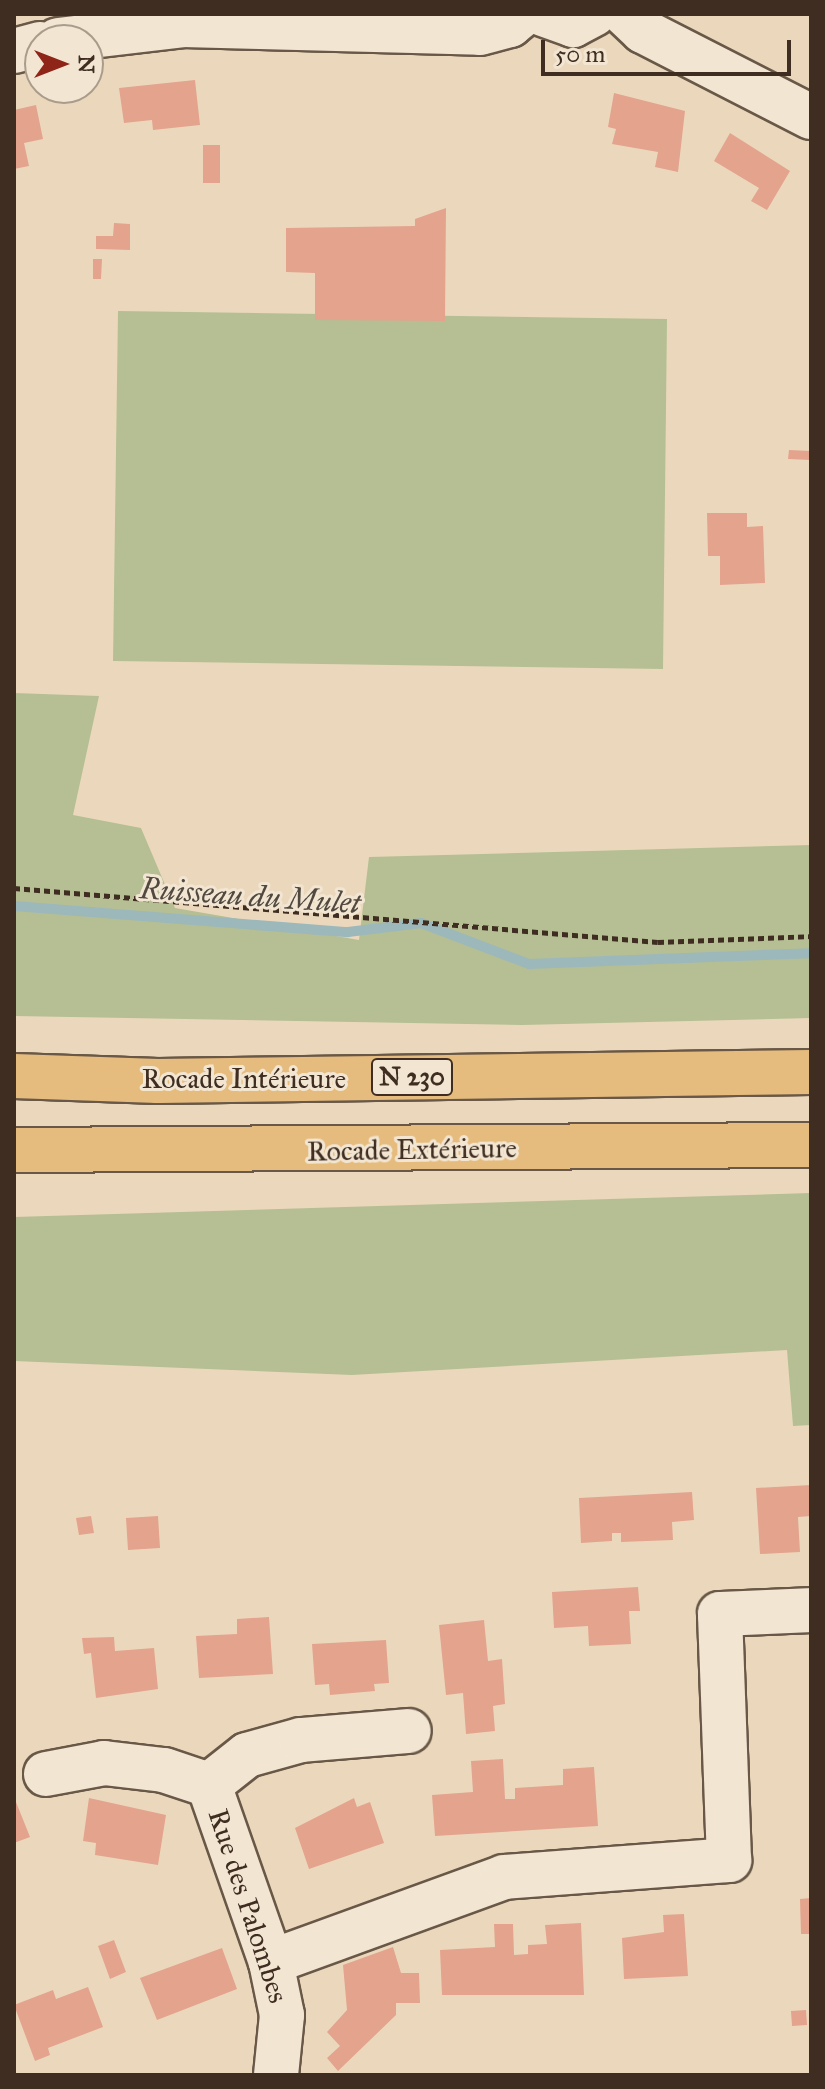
<!DOCTYPE html>
<meta charset="utf-8">
<style>
body{margin:0}
#map{position:relative;width:825px;height:2089px;overflow:hidden;background:#ebd8bc;font-family:"IM FELL Great Primer",serif}
div>[style]{position:absolute}
[style*='--x']{left:calc(var(--x)*1px);top:calc(var(--y)*1px);width:calc(var(--w)*1px);rotate:calc(var(--a)*1deg)}
.green>*{inset:0;background:#b5bf93}
.stream>*{height:10px;margin:-5px;padding:0 5px;transform-origin:5px;border-radius:5px;background:#9cb8ba}
.building>*{inset:0;background:#e3a38d}
.path>*{height:5px;margin-top:-2.5px;transform-origin:0;background:repeating-linear-gradient(90deg,#3e2d20 0 6px,transparent 0 10px)}
.roads{filter:drop-shadow(2px 0 #695847) drop-shadow(-2px 0 #695847) drop-shadow(0 2px #695847) drop-shadow(0 -2px #695847)}
.minor>*{height:44px;margin:-22px;padding:0 22px;transform-origin:22px;border-radius:22px;background:#f2e6d3}
.highway>*{height:44px;margin:-22px;padding:0 22px;transform-origin:22px;border-radius:22px;background:#e6bc7e}
span{translate:-50% -50%;white-space:nowrap;text-align:center;line-height:1.15;-webkit-text-stroke:6px #f2e6d3;paint-order:stroke}
.shield-label span{padding:2px 6px;background:#f2e6d3;border:2px solid;border-radius:6px;-webkit-text-stroke-width:0}
.shield-label{font-size:26px;color:#3e2d20;font-weight:700}
.street-label{font-size:28px;color:#3e2d20}
.water-label{font-size:30px;color:#51493f;font-style:italic}
.frame{position:absolute;inset:0;border:16px solid #3e2d20;pointer-events:none}
.north{position:absolute;left:24px;top:24px;width:80px;height:80px;box-sizing:border-box;background:#f2e6d3;border:2px solid #aa9c8b;border-radius:50%;rotate:90deg;font-size:22px;font-weight:700;line-height:32px;text-align:center;color:#3e2d20}
.north::after{content:'';display:block;margin:auto;width:28px;height:36px;background:#8f2418;clip-path:polygon(50% 0,100% 100%,50% 72%,0 100%)}
.scale{position:absolute;left:541px;top:40px;width:250px;height:36px;box-sizing:border-box;border:4px solid #3e2d20;border-top:0;padding-left:10px;font-size:24px;line-height:28px;white-space:nowrap;color:#3e2d20;-webkit-text-stroke:6px #f2e6d3;paint-order:stroke}
</style>
<div id="map">
<div class="green">
<div style="clip-path:polygon(118px 311px,667px 319px,663px 669px,113px 661px)"></div>
<div style="clip-path:polygon(14px 693px,99px 696px,73px 815px,141px 828px,175px 908px,359px 940px,369px 857px,811px 845px,811px 1018px,522px 1025px,14px 1016px)"></div>
<div style="clip-path:polygon(811px 1193px,811px 1425px,793px 1426px,787px 1350px,352px 1375px,14px 1361px,14px 1217px)"></div>
</div>
<div class="stream">
<div style="--x:14;--y:906;--w:335;--a:4.5"></div>
<div style="--x:348;--y:932;--w:74;--a:-7"></div>
<div style="--x:421;--y:923;--w:116;--a:20.8"></div>
<div style="--x:529;--y:964;--w:282;--a:-2.2"></div>
</div>
<div class="building">
<div style="clip-path:polygon(195px 80px,200px 125px,153px 130px,152px 120px,124px 123px,119px 88px)"></div>
<div style="clip-path:polygon(614px 93px,685px 111px,678px 172px,655px 167px,658px 152px,612px 144px,616px 129px,608px 127px)"></div>
<div style="clip-path:polygon(36px 105px,43px 139px,24px 143px,29px 166px,14px 169px,14px 110px)"></div>
<div style="clip-path:polygon(730px 133px,790px 171px,767px 210px,751px 201px,759px 188px,714px 161px)"></div>
<div style="clip-path:polygon(203px 145px,220px 145px,220px 183px,203px 183px)"></div>
<div style="clip-path:polygon(446px 208px,445px 321px,315px 320px,315px 273px,286px 272px,286px 228px,415px 226px,415px 219px)"></div>
<div style="clip-path:polygon(114px 223px,130px 224px,130px 250px,96px 249px,96px 236px,113px 236px)"></div>
<div style="clip-path:polygon(93px 259px,102px 259px,101px 279px,93px 279px)"></div>
<div style="clip-path:polygon(789px 450px,811px 451px,811px 460px,788px 459px)"></div>
<div style="clip-path:polygon(707px 513px,747px 513px,747px 527px,763px 526px,765px 583px,720px 585px,720px 556px,708px 556px)"></div>
<div style="clip-path:polygon(811px 1485px,811px 1516px,798px 1517px,800px 1552px,760px 1554px,756px 1488px)"></div>
<div style="clip-path:polygon(692px 1492px,694px 1520px,672px 1522px,673px 1540px,621px 1542px,621px 1533px,612px 1533px,612px 1541px,581px 1543px,579px 1498px)"></div>
<div style="clip-path:polygon(91px 1516px,94px 1533px,79px 1535px,76px 1518px)"></div>
<div style="clip-path:polygon(158px 1516px,160px 1548px,128px 1550px,126px 1518px)"></div>
<div style="clip-path:polygon(638px 1587px,640px 1611px,629px 1611px,631px 1644px,589px 1646px,588px 1626px,554px 1628px,552px 1592px)"></div>
<div style="clip-path:polygon(269px 1617px,273px 1674px,199px 1678px,196px 1636px,237px 1634px,237px 1619px)"></div>
<div style="clip-path:polygon(484px 1620px,488px 1661px,502px 1659px,505px 1704px,493px 1706px,495px 1731px,466px 1734px,463px 1693px,446px 1695px,439px 1625px)"></div>
<div style="clip-path:polygon(114px 1637px,115px 1651px,154px 1648px,158px 1689px,96px 1698px,91px 1653px,84px 1654px,82px 1638px)"></div>
<div style="clip-path:polygon(386px 1640px,389px 1683px,374px 1684px,375px 1691px,330px 1695px,329px 1684px,315px 1685px,312px 1644px)"></div>
<div style="clip-path:polygon(503px 1759px,505px 1799px,515px 1799px,515px 1788px,563px 1785px,563px 1769px,594px 1767px,598px 1826px,435px 1836px,432px 1795px,473px 1792px,471px 1761px)"></div>
<div style="clip-path:polygon(14px 1797px,30px 1837px,14px 1843px)"></div>
<div style="clip-path:polygon(89px 1798px,166px 1815px,158px 1865px,95px 1855px,96px 1843px,83px 1841px)"></div>
<div style="clip-path:polygon(354px 1798px,357px 1807px,370px 1802px,384px 1843px,309px 1869px,295px 1828px)"></div>
<div style="clip-path:polygon(811px 1898px,811px 1934px,801px 1934px,800px 1899px)"></div>
<div style="clip-path:polygon(684px 1914px,688px 1976px,624px 1979px,622px 1938px,664px 1932px,663px 1915px)"></div>
<div style="clip-path:polygon(581px 1923px,584px 1995px,442px 1995px,440px 1950px,495px 1947px,494px 1924px,513px 1924px,514px 1955px,528px 1954px,528px 1945px,547px 1944px,545px 1925px)"></div>
<div style="clip-path:polygon(114px 1940px,126px 1972px,110px 1979px,98px 1946px)"></div>
<div style="clip-path:polygon(393px 1947px,401px 1973px,419px 1973px,420px 2003px,396px 2003px,396px 2015px,338px 2071px,327px 2058px,340px 2046px,327px 2032px,347px 2010px,343px 1965px)"></div>
<div style="clip-path:polygon(222px 1948px,237px 1989px,157px 2020px,140px 1978px)"></div>
<div style="clip-path:polygon(88px 1987px,103px 2027px,48px 2048px,50px 2055px,35px 2061px,14px 2005px,53px 1990px,56px 1999px)"></div>
<div style="clip-path:polygon(806px 2010px,807px 2025px,792px 2026px,791px 2011px)"></div>
</div>
<div class="path">
<div style="--x:14;--y:888;--w:646;--a:4.79"></div>
<div style="--x:658;--y:942;--w:153;--a:-2.2"></div>
</div>
<div class="roads">
<div class="minor">
<div style="--x:543;--y:14;--w:32;--a:20"></div>
<div style="--x:573;--y:25;--w:24;--a:-28"></div>
<div style="--x:625;--y:14;--w:25;--a:43"></div>
<div style="--x:643;--y:31;--w:189;--a:27.1"></div>
<div style="--x:58;--y:40;--w:126;--a:-6.8"></div>
<div style="--x:183;--y:25;--w:297;--a:1.5"></div>
<div style="--x:480;--y:33;--w:31;--a:-15"></div>
<div style="--x:510;--y:25;--w:17;--a:-40"></div>
<div style="--x:14;--y:51;--w:27;--a:-15"></div>
<div style="--x:46;--y:1774;--w:59;--a:-10.7"></div>
<div style="--x:104;--y:1763;--w:60;--a:6.7"></div>
<div style="--x:164;--y:1770;--w:47;--a:18.4"></div>
<div style="--x:209;--y:1785;--w:188;--a:70.7"></div>
<div style="--x:271;--y:1962;--w:54;--a:78.3"></div>
<div style="--x:282;--y:2015;--w:60;--a:95.7"></div>
<div style="--x:209;--y:1785;--w:48;--a:-38.3"></div>
<div style="--x:247;--y:1755;--w:56;--a:-15.5"></div>
<div style="--x:301;--y:1740;--w:108;--a:-4.8"></div>
<div style="--x:271;--y:1962;--w:248;--a:-20"></div>
<div style="--x:504;--y:1877;--w:226;--a:-4.3"></div>
<div style="--x:729;--y:1860;--w:246;--a:-92.1"></div>
<div style="--x:720;--y:1614;--w:91;--a:-2.5"></div>
</div>
<div class="highway">
<div style="--x:14;--y:1076;--w:144;--a:2"></div>
<div style="--x:158;--y:1081;--w:653;--a:-0.79"></div>
<div style="--x:14;--y:1150;--w:797;--a:-0.36"></div>
</div>
</div>
<div class="shield-label">
<span style="left:412px;top:1077px">N 230</span>
</div>
<div class="street-label">
<span style="left:244px;top:1079px">Rocade Intérieure</span>
<span style="left:412px;top:1150px;rotate:-1deg">Rocade Extérieure</span>
<span style="left:248px;top:1906px;rotate:72deg">Rue des Palombes</span>
</div>
<div class="water-label">
<span style="left:250px;top:896px;rotate:4deg">Ruisseau du Mulet</span>
</div>
<div class="frame"></div>
<div class="north">N</div>
<div class="scale">50 m</div>
</div>
